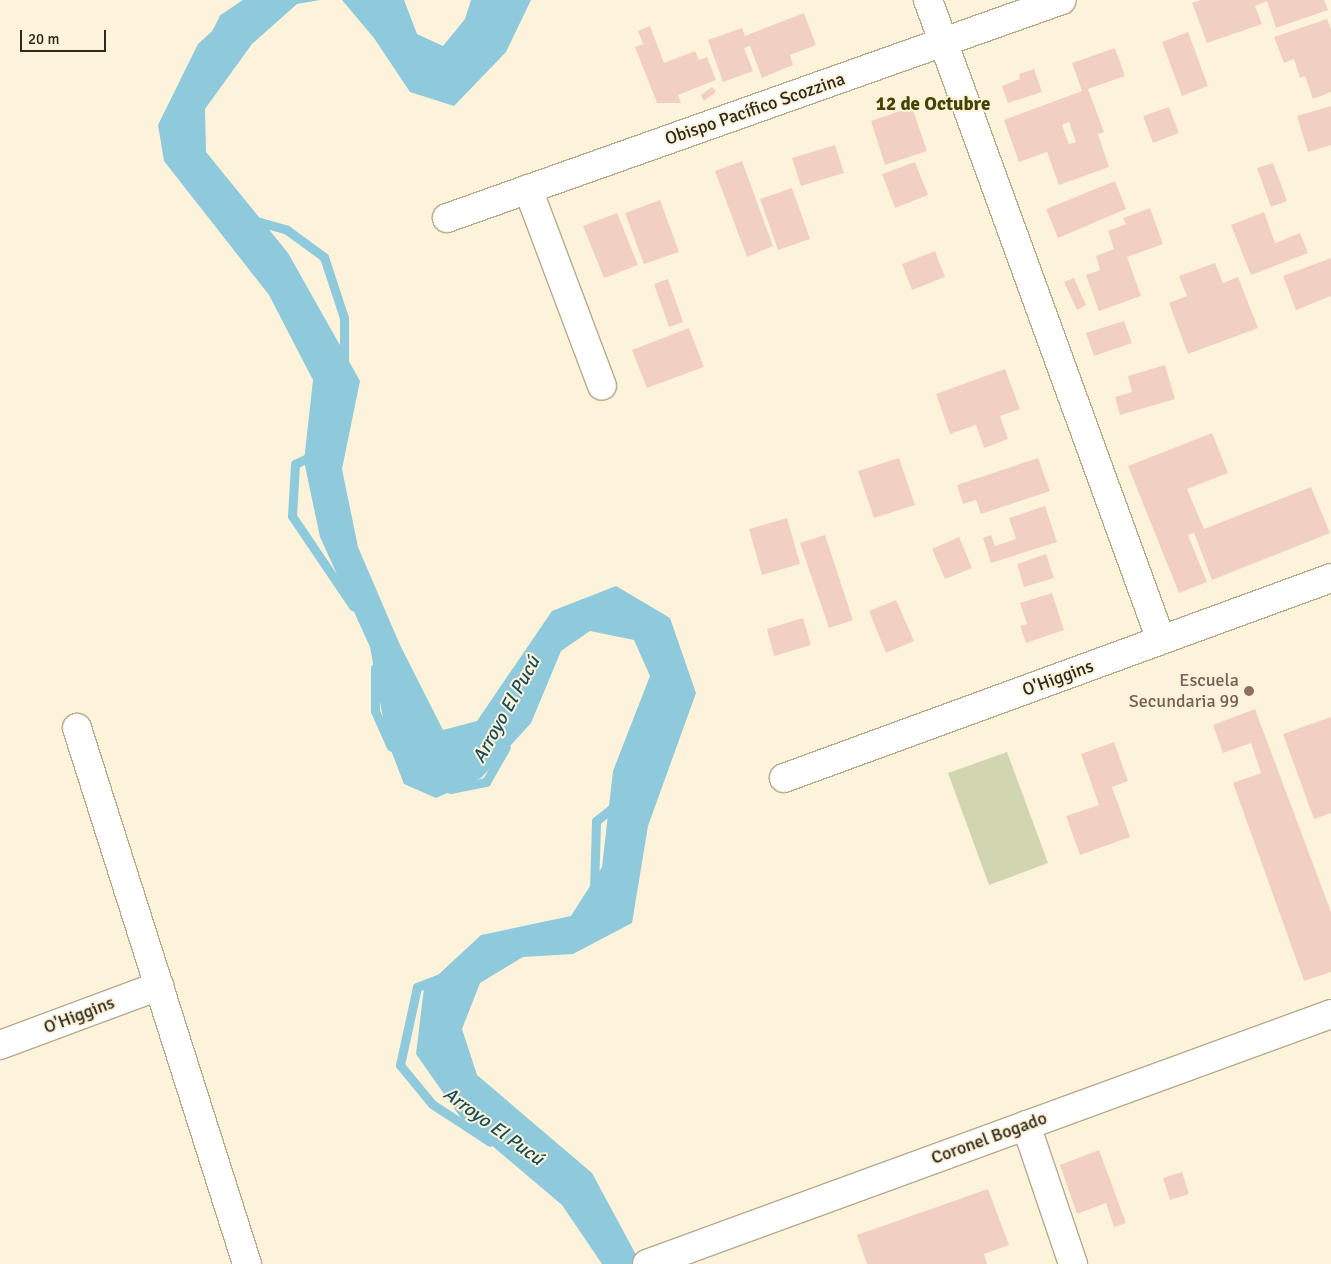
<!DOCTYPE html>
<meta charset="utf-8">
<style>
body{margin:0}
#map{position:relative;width:1331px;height:1264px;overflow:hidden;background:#fdf3db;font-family:Signika,sans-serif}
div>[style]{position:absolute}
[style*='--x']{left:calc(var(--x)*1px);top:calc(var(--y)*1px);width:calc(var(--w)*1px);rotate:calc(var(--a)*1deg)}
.green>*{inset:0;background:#d1d6b1}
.water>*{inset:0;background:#8ec9dc}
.stream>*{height:9px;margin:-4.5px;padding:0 4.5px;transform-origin:4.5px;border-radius:4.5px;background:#8ec9dc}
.building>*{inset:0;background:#f1d0c3}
.roads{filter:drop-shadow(1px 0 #b6aa8d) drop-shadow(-1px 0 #b6aa8d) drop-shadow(0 1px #b6aa8d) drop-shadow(0 -1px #b6aa8d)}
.minor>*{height:28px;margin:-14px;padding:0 14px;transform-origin:14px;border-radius:14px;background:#fff}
.dots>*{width:14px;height:14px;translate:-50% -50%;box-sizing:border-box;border:2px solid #fdf3db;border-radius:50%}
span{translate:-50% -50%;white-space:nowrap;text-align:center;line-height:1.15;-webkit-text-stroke:4px #fdf3db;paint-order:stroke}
.street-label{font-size:18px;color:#2d291d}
.education-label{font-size:18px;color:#785e54}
.right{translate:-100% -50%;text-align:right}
.neighbourhood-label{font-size:19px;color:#454301;font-weight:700}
.water-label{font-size:19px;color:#184b59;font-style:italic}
.scale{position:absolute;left:20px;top:30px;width:86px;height:22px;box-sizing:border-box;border:2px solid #2d291d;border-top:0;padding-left:6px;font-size:15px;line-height:18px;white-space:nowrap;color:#2d291d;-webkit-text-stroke:4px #fdf3db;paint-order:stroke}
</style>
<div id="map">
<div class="green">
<div style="clip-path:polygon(1007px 752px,1048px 863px,989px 885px,948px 773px)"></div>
</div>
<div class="water">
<div style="clip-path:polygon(246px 0,320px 0,297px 4px,252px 44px,205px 109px,206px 152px,288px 253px,360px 381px,342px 469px,358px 547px,400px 645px,443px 730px,477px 721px,552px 611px,616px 586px,670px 618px,696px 693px,648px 826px,632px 923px,573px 954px,523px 957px,480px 983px,462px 1029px,477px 1075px,592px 1173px,641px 1264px,602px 1264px,562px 1205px,463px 1121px,416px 1054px,424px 988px,481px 935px,571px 916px,602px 867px,613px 771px,650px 676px,634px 640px,590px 631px,561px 651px,531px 723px,481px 778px,436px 798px,404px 784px,387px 740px,370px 647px,320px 537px,304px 461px,313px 380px,269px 295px,164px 161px,158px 125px,198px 44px)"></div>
<div style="clip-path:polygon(342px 0,404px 0,417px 34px,443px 46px,465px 19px,471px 0,531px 0,506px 52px,454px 106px,410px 92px,374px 38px)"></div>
</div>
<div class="stream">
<div style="--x:215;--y:34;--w:18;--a:-63"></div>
<div style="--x:223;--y:18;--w:32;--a:-34"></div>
<div style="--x:253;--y:220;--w:35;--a:16"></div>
<div style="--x:287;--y:230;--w:46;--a:36.1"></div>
<div style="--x:324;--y:257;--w:64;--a:71.8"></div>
<div style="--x:344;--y:318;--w:44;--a:90"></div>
<div style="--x:314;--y:455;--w:21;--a:155"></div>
<div style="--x:295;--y:464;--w:52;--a:93.3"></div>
<div style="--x:292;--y:516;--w:109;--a:55.9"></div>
<div style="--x:375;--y:668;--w:43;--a:90"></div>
<div style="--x:375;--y:711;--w:39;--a:66"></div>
<div style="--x:450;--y:789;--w:37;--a:-11"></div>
<div style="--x:486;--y:782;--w:40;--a:-60.3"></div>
<div style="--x:594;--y:890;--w:69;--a:-88.3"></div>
<div style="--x:596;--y:821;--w:28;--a:-39"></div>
<div style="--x:443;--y:977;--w:28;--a:159"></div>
<div style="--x:417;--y:987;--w:80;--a:102.3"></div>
<div style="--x:400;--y:1065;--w:50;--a:50.6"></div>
<div style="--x:432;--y:1104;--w:69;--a:33.2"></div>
</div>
<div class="building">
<div style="clip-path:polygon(1201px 0,1324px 0,1328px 10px,1276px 28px,1267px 1px,1255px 6px,1262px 24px,1207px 43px,1192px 3px)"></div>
<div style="clip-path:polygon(804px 13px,816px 45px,790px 55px,793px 65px,762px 78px,750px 46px,744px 48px,753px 71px,723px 82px,708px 40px,742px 28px,745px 36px)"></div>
<div style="clip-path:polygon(1327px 19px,1331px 29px,1331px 92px,1313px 99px,1305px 76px,1300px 78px,1294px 59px,1284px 63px,1274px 37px)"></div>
<div style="clip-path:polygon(650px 26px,664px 63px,695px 51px,699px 60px,707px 57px,716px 80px,678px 95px,681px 103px,657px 103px,635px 47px,643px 44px,638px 31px)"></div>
<div style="clip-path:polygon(1188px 32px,1208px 86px,1182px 96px,1162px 42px)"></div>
<div style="clip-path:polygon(evenodd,1115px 48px,1125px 76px,1088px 89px,1104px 132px,1098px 134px,1109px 167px,1059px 185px,1047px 152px,1019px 162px,1004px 120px,1082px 91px,1072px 63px,1115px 48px,1069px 122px,1076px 142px,1069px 144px,1062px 125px,1069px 122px)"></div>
<div style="clip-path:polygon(1034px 69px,1042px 92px,1008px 103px,1002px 86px,1020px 79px,1019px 74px)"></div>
<div style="clip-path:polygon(712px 87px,716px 92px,704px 101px,701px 95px)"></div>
<div style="clip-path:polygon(1331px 106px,1331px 145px,1308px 152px,1297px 116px)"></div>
<div style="clip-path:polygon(912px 107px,927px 151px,885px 165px,871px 121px)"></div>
<div style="clip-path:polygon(1169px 107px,1179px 133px,1153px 143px,1143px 116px)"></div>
<div style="clip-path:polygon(835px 145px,844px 173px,801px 186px,792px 158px)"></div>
<div style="clip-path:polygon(742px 161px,773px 246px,747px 257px,715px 171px)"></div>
<div style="clip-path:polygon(915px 162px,928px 195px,895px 208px,882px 174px)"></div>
<div style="clip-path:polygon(1273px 163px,1287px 201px,1271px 207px,1257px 168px)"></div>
<div style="clip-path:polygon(1115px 181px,1126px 209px,1058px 238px,1046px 209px)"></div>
<div style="clip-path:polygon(792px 188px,810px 239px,778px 250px,760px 199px)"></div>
<div style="clip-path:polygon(660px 200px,679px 252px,644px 264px,625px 213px)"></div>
<div style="clip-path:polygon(1150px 208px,1163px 244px,1127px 257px,1141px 296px,1099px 311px,1086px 275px,1100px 270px,1096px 256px,1114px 249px,1108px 231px,1126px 224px,1123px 218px)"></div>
<div style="clip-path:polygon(1264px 212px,1275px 243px,1300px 233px,1308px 253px,1251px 275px,1231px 225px)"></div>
<div style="clip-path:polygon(617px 213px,638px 265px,604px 278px,583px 226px)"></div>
<div style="clip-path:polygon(935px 251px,945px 277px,912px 290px,902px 264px)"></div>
<div style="clip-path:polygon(1331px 258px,1331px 296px,1296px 310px,1283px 276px)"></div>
<div style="clip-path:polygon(1215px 263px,1223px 283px,1238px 277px,1258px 328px,1188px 354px,1169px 303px,1187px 296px,1179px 276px)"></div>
<div style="clip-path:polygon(1074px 278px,1086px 305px,1077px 310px,1064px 282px)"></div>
<div style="clip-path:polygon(668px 279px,683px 322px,669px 327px,654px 284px)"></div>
<div style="clip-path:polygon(1124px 321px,1132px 343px,1094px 356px,1086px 333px)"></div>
<div style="clip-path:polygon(689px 328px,704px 367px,647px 388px,632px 350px)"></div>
<div style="clip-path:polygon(1165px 365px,1175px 399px,1120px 415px,1115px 397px,1132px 392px,1128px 376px)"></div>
<div style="clip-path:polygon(1005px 369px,1020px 409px,1000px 416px,1008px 439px,984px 448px,976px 425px,950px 434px,936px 394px)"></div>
<div style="clip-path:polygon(1212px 433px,1228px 473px,1187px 489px,1204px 529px,1311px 487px,1330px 533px,1212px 580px,1194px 533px,1188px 535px,1207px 582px,1179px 593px,1128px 466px)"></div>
<div style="clip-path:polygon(899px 458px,915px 505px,874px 518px,858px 471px)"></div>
<div style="clip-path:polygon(1038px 458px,1050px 491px,981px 514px,976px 500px,963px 504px,957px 485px)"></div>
<div style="clip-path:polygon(1045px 506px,1057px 542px,991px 563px,983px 538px,991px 535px,995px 546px,1016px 539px,1009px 518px)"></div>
<div style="clip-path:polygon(787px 518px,800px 564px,762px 575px,749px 529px)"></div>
<div style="clip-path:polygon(825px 535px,853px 620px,829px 628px,800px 543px)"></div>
<div style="clip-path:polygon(959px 537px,972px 568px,945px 579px,932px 549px)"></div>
<div style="clip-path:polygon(1046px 554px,1054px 578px,1024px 587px,1017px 564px)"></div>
<div style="clip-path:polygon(1052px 593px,1064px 630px,1026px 643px,1020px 626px,1027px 624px,1020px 603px)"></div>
<div style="clip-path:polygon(896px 600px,914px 641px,886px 653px,869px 611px)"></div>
<div style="clip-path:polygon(803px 618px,811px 645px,774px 656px,767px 629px)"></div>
<div style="clip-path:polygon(1255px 709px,1331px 912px,1331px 972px,1304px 981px,1233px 783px,1261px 773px,1251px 743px,1223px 753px,1213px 725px)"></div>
<div style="clip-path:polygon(1331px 717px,1331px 813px,1314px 819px,1283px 734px)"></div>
<div style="clip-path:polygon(1114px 742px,1128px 781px,1112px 787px,1130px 837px,1080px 855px,1066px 816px,1099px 805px,1081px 754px)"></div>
<div style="clip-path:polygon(1099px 1150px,1126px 1223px,1114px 1227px,1106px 1203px,1077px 1214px,1060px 1165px)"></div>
<div style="clip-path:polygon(1182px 1172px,1189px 1194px,1170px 1200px,1163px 1178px)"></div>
<div style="clip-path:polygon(988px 1189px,1009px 1245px,984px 1254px,987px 1264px,867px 1264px,857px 1235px)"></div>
</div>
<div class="roads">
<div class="minor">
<div style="--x:928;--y:0;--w:681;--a:70"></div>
<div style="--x:528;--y:189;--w:210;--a:69.4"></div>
<div style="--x:447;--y:218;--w:652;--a:-19.52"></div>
<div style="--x:77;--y:728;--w:562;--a:72.4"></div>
<div style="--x:784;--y:778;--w:582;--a:-20.08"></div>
<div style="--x:0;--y:1045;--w:170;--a:-20.4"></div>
<div style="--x:1026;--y:1125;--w:147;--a:71.3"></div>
<div style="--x:647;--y:1264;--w:728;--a:-20.08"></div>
</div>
</div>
<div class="dots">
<div style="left:1249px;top:691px;background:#8d6e63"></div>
</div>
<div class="street-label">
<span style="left:755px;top:109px;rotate:-19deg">Obispo Pacífico Scozzina</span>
<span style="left:1058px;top:678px;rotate:-20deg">O'Higgins</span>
<span style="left:79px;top:1015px;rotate:-21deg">O'Higgins</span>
<span style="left:989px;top:1138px;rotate:-20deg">Coronel Bogado</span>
</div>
<div class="education-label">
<span class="right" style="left:1239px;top:691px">Escuela<br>Secundaria 99</span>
</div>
<div class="neighbourhood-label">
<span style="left:933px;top:105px">12 de Octubre</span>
</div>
<div class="water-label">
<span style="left:507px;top:710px;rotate:-61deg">Arroyo El Pucú</span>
<span style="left:493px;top:1127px;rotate:36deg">Arroyo El Pucú</span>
</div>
<div class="scale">20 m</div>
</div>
